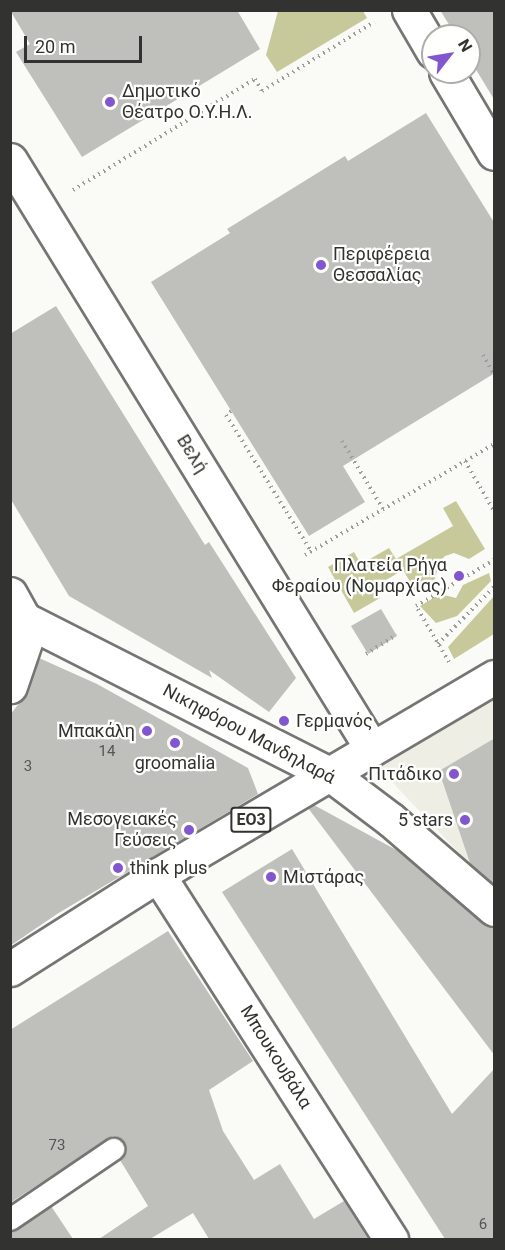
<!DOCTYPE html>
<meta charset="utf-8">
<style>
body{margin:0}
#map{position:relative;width:505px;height:1250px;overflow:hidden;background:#fafaf7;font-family:Roboto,sans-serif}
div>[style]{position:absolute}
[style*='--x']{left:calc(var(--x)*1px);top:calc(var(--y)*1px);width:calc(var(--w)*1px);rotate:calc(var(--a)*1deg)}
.built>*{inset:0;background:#eeeee4}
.green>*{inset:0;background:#c8c99a}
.building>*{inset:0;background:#bfbfbc}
.path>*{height:4px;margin-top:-2px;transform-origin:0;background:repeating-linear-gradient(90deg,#9c9c9a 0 1.5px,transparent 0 6px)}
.roads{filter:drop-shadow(2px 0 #757673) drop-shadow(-2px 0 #757673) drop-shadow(0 2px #757673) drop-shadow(0 -2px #757673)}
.service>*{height:21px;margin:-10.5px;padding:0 10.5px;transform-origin:10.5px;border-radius:10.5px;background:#fff}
.minor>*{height:33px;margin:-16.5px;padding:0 16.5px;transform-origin:16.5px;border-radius:16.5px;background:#fff}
.tertiary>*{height:33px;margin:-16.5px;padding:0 16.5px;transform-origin:16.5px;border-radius:16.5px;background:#fff}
.primary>*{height:33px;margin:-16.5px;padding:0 16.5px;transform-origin:16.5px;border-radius:16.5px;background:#fff}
.dots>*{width:16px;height:16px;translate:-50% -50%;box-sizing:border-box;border:3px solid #fffffe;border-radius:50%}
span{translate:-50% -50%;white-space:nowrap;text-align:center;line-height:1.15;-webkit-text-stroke:4.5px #fffffe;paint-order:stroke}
.number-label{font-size:15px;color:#555554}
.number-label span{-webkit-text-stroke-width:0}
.shield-label span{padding:2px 4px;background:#fffffe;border:2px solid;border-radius:4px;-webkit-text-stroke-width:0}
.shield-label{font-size:16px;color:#323231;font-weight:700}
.poi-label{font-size:18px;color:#323231}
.left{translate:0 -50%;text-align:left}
.right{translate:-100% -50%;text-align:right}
.street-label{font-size:18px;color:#323231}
.frame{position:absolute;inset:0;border:12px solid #323231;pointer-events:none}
.north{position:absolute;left:421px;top:24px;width:60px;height:60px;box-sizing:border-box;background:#fffffe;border:2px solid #adadac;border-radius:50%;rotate:59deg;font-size:16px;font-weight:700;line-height:24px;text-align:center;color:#323231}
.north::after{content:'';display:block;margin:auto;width:21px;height:27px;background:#8256cf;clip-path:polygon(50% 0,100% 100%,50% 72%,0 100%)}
.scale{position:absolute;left:24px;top:36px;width:118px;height:27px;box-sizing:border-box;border:3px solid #323231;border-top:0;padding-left:8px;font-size:18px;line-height:21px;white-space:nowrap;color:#323231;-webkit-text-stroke:4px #fffffe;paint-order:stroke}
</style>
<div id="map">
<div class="built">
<div style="clip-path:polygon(494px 697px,494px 890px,377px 766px)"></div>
</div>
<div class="green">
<div style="clip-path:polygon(278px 11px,363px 11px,367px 18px,277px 72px,266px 55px)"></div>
<div style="clip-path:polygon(456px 501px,485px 549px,469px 559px,454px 553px,445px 556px,439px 562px,435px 579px,415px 590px,403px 570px,374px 587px,380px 598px,354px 613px,328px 567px,354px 552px,361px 564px,389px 548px,396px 559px,453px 526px,443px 508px)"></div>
<div style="clip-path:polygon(489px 573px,491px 581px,457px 616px,436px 623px,420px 606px,440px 594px,456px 598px,463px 585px)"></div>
<div style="clip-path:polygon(494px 596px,494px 634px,454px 659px,448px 647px)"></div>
</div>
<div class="building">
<div style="clip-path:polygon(10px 10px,237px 10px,260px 49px,82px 157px,16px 52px,30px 44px)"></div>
<div style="clip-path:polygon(440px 10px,495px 10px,495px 101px,469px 58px,469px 36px,456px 36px)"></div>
<div style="clip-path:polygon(426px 113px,495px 224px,495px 373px,343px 466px,365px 502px,309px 536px,151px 282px,230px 233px,227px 229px,345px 156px,348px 161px)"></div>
<div style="clip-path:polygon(56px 306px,205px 545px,209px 542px,296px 678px,269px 712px,209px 670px,212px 678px,69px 596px,10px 498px,10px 334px)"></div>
<div style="clip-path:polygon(381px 609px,397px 636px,368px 654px,351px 626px)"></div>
<div style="clip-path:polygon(39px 658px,97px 684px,248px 768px,258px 794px,57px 914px,10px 946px,10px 715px,27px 693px)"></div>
<div style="clip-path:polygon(495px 738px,495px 885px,470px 863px,439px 771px)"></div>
<div style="clip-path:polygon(314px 805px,400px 852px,482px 923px,495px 929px,495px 1056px,308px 808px)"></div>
<div style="clip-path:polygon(292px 849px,452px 1114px,495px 1068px,495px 1239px,445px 1239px,222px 892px)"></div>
<div style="clip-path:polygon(168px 931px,253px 1061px,209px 1090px,223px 1131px,254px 1180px,280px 1164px,314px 1219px,344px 1201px,368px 1239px,209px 1239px,193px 1213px,150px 1239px,99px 1239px,148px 1206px,120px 1160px,125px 1154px,124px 1142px,113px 1136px,10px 1203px,10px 1030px)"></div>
<div style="clip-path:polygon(51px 1206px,73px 1239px,10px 1239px,10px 1232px)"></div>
</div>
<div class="path">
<div style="--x:73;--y:190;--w:213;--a:-31.4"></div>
<div style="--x:255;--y:79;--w:14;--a:60"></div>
<div style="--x:262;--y:91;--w:132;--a:-31.6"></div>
<div style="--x:483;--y:355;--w:22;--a:60"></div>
<div style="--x:231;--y:411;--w:6;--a:141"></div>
<div style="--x:226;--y:415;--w:160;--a:58"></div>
<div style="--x:342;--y:441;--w:79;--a:58.9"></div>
<div style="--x:465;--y:461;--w:58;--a:59.9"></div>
<div style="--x:305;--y:555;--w:219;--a:-30.4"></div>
<div style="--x:438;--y:644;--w:80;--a:-45.5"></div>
<div style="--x:366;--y:654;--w:36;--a:-32"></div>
<div style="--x:449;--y:662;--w:65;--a:-120.5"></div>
<div style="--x:416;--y:606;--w:91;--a:-30.5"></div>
</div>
<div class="roads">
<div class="service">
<div style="--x:10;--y:1219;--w:125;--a:-34.2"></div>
</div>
<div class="minor">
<div style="--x:10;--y:160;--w:691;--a:58.43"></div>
<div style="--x:10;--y:594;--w:29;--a:61"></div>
<div style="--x:24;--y:619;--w:17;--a:80"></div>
<div style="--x:27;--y:636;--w:53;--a:108.8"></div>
<div style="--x:158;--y:875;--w:433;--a:57.4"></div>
</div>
<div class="tertiary">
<div style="--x:409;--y:10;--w:48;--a:59.7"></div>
<div style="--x:446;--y:72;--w:94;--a:59.3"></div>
<div style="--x:10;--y:612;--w:359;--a:26.9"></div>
<div style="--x:330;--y:774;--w:76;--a:37"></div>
<div style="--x:391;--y:820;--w:136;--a:40.8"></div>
</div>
<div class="primary">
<div style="--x:10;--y:969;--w:175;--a:-32.4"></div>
<div style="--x:158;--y:875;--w:390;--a:-30.5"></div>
</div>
</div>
<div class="dots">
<div style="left:110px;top:102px;background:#8256cf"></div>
<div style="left:321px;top:265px;background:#8256cf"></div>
<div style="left:459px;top:576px;background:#8256cf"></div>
<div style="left:284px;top:721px;background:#8256cf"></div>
<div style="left:147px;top:731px;background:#8256cf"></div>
<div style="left:175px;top:743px;background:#8256cf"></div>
<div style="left:454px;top:774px;background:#8256cf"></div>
<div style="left:465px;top:820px;background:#8256cf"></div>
<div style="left:189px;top:830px;background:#8256cf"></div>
<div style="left:118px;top:868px;background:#8256cf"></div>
<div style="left:271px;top:877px;background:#8256cf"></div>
</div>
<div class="number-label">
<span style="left:107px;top:752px">14</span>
<span style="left:28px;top:767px">3</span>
<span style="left:57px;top:1146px">73</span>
<span style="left:483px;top:1225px">6</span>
</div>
<div class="shield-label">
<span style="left:251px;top:820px">ΕΟ3</span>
</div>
<div class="poi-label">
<span class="left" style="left:122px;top:102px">Δημοτικό<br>Θέατρο Ο.Υ.Η.Λ.</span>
<span class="left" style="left:333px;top:265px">Περιφέρεια<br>Θεσσαλίας</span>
<span class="right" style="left:447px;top:576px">Πλατεία Ρήγα<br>Φεραίου (Νομαρχίας)</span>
<span class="left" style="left:296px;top:721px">Γερμανός</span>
<span class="right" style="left:135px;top:731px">Μπακάλη</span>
<span style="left:175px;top:763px">groomalia</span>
<span class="right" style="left:442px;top:774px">Πιτάδικο</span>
<span class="right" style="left:177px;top:830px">Μεσογειακές<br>Γεύσεις</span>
<span class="right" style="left:453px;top:820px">5 stars</span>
<span class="left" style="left:130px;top:868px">think plus</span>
<span class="left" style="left:283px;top:877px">Μιστάρας</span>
</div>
<div class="street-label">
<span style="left:192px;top:454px;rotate:58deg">Βελή</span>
<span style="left:249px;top:734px;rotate:28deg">Νικηφόρου Μανδηλαρά</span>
<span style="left:276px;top:1057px;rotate:58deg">Μπουκουβάλα</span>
</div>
<div class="frame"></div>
<div class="north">N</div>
<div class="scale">20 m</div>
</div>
